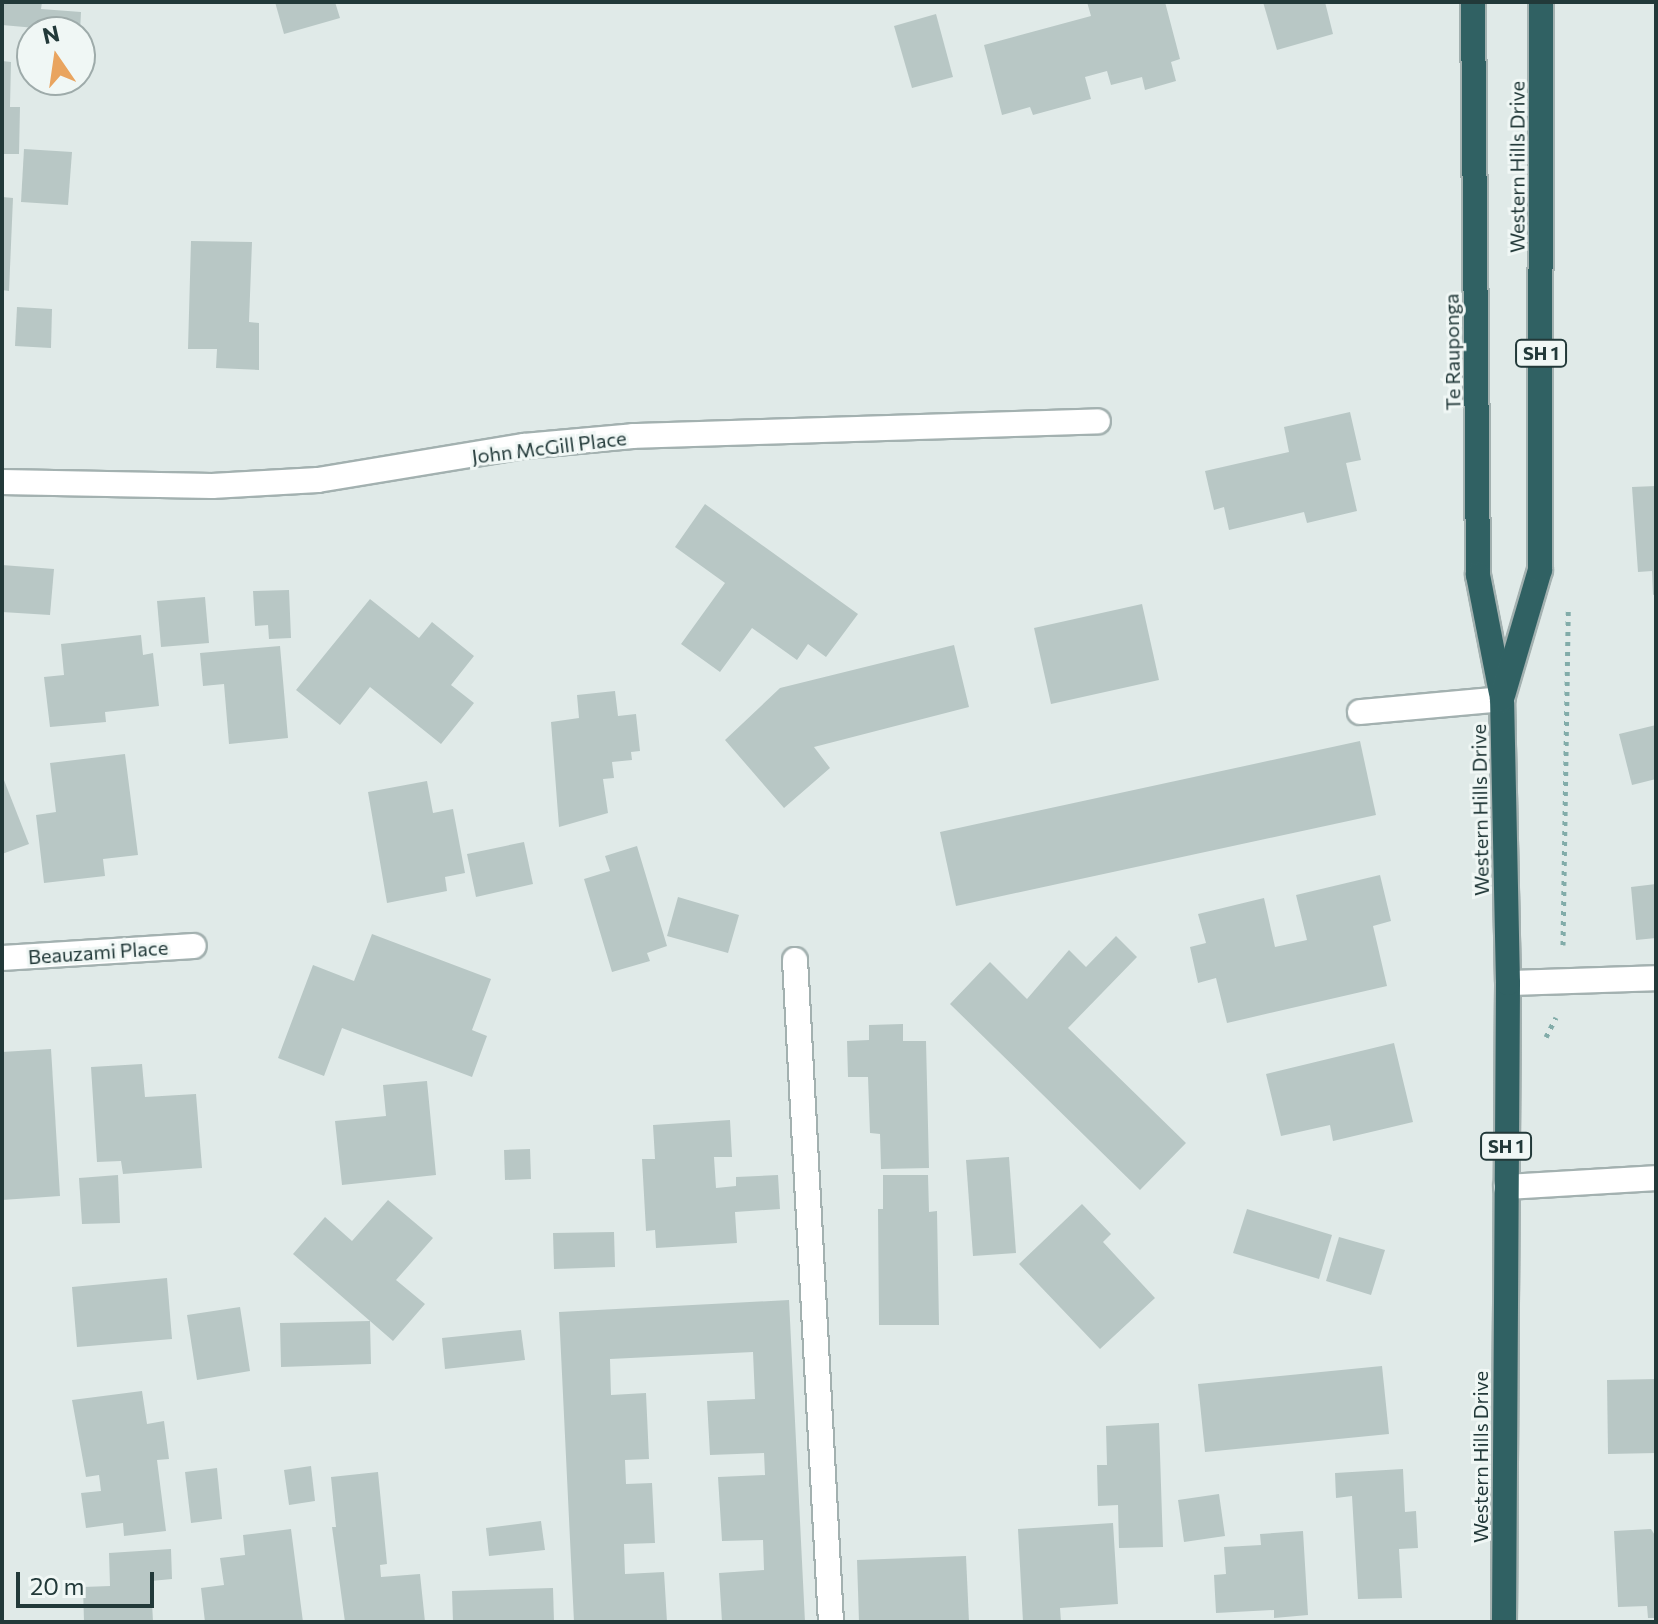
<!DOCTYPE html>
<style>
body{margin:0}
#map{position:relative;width:1658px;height:1624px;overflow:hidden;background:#e0eae8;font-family:Commissioner,sans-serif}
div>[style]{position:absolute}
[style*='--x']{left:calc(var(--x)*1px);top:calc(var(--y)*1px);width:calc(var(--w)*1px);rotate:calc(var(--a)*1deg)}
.building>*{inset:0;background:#b8c7c5}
.path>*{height:5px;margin-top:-2.5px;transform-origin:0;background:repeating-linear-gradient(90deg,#82aca9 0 4px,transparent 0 10px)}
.roads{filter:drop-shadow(2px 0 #a3b1b0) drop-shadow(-2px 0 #a3b1b0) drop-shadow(0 2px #a3b1b0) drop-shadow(0 -2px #a3b1b0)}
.minor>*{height:24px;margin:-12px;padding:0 12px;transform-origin:12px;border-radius:12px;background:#fff}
.highway>*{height:24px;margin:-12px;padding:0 12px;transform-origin:12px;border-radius:12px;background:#306163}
span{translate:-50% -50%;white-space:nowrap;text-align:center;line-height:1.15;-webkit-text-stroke:6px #f0f7f5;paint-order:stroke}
.shield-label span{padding:2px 6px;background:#f0f7f5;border:2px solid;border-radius:6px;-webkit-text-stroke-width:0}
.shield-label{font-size:18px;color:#223939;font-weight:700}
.street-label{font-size:20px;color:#223939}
.frame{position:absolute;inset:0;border:4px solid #223939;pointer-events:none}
.north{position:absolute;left:16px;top:16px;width:80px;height:80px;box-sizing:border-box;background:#f0f7f5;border:2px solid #9eabaa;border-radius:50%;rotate:347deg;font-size:22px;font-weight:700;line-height:32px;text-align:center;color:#223939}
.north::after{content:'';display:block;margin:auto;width:28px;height:36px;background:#e9a45f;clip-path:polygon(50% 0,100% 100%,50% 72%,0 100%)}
.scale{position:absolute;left:16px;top:1572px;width:138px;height:36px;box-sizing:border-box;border:4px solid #223939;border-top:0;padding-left:10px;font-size:24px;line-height:28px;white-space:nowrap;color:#223939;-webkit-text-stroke:6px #f0f7f5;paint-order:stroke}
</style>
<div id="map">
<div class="building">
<div style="clip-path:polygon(2px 2px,42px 2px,41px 9px,81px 12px,80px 32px,2px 25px)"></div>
<div style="clip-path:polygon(275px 2px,335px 2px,340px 18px,284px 34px)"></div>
<div style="clip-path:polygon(1087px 2px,1165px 2px,1180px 59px,1171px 62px,1176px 81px,1145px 90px,1142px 77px,1111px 85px,1107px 71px,1085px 77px,1091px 99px,1033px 115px,1030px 107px,1002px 115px,984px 45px,1091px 16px)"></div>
<div style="clip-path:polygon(1263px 2px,1325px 2px,1333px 34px,1277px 50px)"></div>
<div style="clip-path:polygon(936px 14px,953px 77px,912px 88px,894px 26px)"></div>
<div style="clip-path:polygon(2px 61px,11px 62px,10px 107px,20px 107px,19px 154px,2px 154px)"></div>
<div style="clip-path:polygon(24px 149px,72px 152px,68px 205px,21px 202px)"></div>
<div style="clip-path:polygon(2px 197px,13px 198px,9px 291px,2px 290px)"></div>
<div style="clip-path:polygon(191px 241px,252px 242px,249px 322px,259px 323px,259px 370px,216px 368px,217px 349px,188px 349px)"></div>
<div style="clip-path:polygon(17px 307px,52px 309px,51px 348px,15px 346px)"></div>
<div style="clip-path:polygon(1350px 412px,1361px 460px,1346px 463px,1357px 511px,1307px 523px,1304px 512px,1229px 530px,1224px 507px,1214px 510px,1205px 471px,1289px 452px,1284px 427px)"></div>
<div style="clip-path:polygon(1656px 486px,1656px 594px,1653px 595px,1652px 571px,1638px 572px,1632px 487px)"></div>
<div style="clip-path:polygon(705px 504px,858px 614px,826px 657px,808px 644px,797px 660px,752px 628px,720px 672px,681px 644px,725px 583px,675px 547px)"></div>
<div style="clip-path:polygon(2px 565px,54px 569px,50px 615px,2px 612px)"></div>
<div style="clip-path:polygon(289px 590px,291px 638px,269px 639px,268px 625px,255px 626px,253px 591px)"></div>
<div style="clip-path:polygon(205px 597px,209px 643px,161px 647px,157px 601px)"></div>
<div style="clip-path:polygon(370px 599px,419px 638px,432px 622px,474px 656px,451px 685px,474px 703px,441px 744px,370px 687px,340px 725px,296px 690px)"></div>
<div style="clip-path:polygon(1142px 604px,1159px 680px,1051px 704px,1034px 628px)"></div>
<div style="clip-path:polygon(141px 635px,143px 655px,153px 653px,159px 706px,105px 712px,106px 722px,50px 727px,44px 677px,64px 675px,61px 644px)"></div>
<div style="clip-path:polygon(954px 645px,969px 707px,814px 747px,830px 768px,784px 808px,725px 740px,780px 688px)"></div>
<div style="clip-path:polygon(280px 646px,288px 738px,229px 744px,224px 684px,203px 686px,200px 653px)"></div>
<div style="clip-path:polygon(615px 691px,618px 716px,636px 714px,640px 751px,631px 752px,632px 760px,612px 762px,614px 778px,603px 779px,608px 813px,559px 827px,551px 722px,579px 718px,577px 695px)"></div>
<div style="clip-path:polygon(1656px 725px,1656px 779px,1632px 785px,1619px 734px)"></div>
<div style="clip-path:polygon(1360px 741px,1376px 815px,956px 906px,940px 832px)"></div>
<div style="clip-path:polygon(125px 754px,138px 855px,103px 859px,105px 876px,44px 883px,36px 815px,56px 812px,50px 763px)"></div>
<div style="clip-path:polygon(2px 775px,29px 844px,2px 854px)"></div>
<div style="clip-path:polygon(427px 781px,433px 813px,453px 809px,465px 873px,445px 877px,447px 891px,387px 903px,368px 792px)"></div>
<div style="clip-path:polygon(524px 842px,533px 884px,476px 897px,467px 854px)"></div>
<div style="clip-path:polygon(637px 846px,667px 946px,647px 953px,650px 961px,612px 972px,584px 879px,610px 871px,605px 856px)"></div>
<div style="clip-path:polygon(1380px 875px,1391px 921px,1373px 926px,1387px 986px,1227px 1023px,1216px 978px,1198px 983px,1190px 947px,1206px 943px,1198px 914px,1264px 898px,1275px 947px,1307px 940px,1296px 895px)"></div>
<div style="clip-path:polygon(1656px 884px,1656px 938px,1636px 940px,1631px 887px)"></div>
<div style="clip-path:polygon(678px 897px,739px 915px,728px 953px,667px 936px)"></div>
<div style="clip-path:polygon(372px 934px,491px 979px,472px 1030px,487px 1036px,472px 1077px,342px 1028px,324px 1076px,278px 1058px,313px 965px,354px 981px)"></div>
<div style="clip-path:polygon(1116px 936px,1137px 957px,1068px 1028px,1186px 1143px,1140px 1190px,950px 1004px,990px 962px,1027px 999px,1069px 950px,1086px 967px)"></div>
<div style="clip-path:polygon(903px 1024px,903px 1041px,926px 1041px,929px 1168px,881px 1169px,880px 1134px,870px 1133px,868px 1077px,848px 1077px,847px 1041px,869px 1040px,869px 1025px)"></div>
<div style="clip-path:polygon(1394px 1043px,1413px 1122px,1333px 1141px,1330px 1125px,1281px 1136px,1266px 1074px)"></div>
<div style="clip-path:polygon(51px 1049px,60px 1196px,2px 1200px,2px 1052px)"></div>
<div style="clip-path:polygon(142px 1064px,145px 1097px,196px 1094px,202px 1168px,123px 1174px,121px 1161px,97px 1162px,91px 1067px)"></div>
<div style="clip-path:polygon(427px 1081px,436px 1175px,342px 1185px,335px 1121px,386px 1116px,383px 1085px)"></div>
<div style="clip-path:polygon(730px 1120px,732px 1157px,714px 1157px,716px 1188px,736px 1186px,736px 1177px,778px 1175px,780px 1209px,735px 1212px,737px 1243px,656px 1248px,655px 1230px,646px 1231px,642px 1159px,655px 1159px,653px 1125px)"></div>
<div style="clip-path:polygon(530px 1149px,531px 1179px,505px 1180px,504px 1150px)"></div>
<div style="clip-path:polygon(1009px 1157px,1016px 1253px,973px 1256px,966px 1160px)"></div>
<div style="clip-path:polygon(118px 1175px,120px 1223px,82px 1224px,79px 1178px)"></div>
<div style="clip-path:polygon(883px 1175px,928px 1175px,929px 1212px,937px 1211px,939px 1325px,879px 1325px,878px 1209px,883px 1209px)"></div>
<div style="clip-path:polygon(388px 1200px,433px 1238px,396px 1280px,425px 1304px,393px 1341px,370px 1321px,371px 1364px,281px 1367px,280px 1323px,370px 1321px,293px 1254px,325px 1217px,352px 1241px)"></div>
<div style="clip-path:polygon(1082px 1204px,1111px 1234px,1103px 1242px,1155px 1298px,1100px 1349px,1019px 1264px)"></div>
<div style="clip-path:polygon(1247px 1209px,1332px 1235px,1319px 1279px,1233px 1253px)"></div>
<div style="clip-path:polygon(614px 1232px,615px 1267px,554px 1269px,553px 1233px)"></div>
<div style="clip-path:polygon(1339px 1237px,1385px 1250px,1371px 1295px,1326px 1281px)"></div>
<div style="clip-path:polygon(167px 1278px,172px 1339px,77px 1347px,72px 1287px)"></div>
<div style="clip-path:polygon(789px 1300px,805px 1622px,722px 1622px,719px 1573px,764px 1570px,763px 1540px,722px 1541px,718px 1477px,765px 1475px,764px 1453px,710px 1455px,707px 1401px,755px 1399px,753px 1352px,610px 1359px,611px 1395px,646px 1393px,649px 1459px,625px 1460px,626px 1484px,652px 1483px,655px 1543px,624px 1544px,625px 1574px,664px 1572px,667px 1622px,574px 1622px,559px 1312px)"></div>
<div style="clip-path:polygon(240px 1307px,250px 1371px,197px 1380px,187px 1315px)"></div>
<div style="clip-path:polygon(521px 1330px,525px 1360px,445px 1369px,442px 1338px)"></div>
<div style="clip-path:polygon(1382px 1366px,1389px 1434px,1205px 1452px,1198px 1384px)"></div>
<div style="clip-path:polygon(1656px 1379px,1656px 1453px,1608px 1454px,1607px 1380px)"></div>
<div style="clip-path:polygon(142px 1391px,147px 1424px,164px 1421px,169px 1459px,157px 1460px,166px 1531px,124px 1536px,123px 1523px,86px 1528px,81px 1493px,101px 1491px,99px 1475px,86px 1477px,72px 1400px)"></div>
<div style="clip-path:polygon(1159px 1423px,1163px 1547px,1119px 1548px,1118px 1505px,1098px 1506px,1097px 1465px,1107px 1465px,1106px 1426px)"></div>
<div style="clip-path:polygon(311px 1466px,315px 1501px,289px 1505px,284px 1470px)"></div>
<div style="clip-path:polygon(217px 1468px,222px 1519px,191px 1523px,185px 1472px)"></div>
<div style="clip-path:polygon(1403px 1469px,1405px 1512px,1416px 1511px,1418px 1548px,1399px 1549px,1402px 1598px,1358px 1599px,1352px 1496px,1336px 1498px,1335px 1473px)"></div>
<div style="clip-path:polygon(378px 1472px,387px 1564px,380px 1565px,381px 1577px,420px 1574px,425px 1622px,345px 1622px,332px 1527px,336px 1527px,331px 1477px)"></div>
<div style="clip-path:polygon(1219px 1494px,1225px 1536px,1184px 1542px,1178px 1500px)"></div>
<div style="clip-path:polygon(541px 1521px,545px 1550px,489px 1556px,486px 1528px)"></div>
<div style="clip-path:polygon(1113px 1523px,1118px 1604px,1060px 1608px,1061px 1622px,1023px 1622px,1018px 1529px)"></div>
<div style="clip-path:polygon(291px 1529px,303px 1622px,205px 1622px,201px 1588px,224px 1585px,220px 1558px,245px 1555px,243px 1535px)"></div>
<div style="clip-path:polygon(1651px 1529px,1656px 1537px,1656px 1618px,1648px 1618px,1647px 1606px,1618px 1607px,1614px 1531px)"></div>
<div style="clip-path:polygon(1303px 1531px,1308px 1615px,1274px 1618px,1274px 1610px,1216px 1613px,1214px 1575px,1226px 1574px,1224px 1547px,1261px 1545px,1260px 1534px)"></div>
<div style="clip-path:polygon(171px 1549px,172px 1579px,151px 1581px,153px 1622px,84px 1622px,83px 1587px,110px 1586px,109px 1553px)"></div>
<div style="clip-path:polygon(966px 1556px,969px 1622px,859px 1622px,857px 1560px)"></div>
<div style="clip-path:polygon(553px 1588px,554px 1622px,453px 1622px,452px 1591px)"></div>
</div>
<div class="path">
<div style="--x:1563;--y:945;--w:334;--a:-89.1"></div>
<div style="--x:1546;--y:1037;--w:22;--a:-63"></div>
</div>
<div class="roads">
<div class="minor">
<div style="--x:2;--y:482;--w:210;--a:1.1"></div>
<div style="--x:212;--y:486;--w:106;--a:-3.2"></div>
<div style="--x:318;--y:480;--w:209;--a:-9.4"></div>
<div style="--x:524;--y:446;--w:109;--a:-5.2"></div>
<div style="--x:633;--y:436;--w:465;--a:-1.8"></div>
<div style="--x:1360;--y:712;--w:143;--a:-5.2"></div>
<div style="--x:2;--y:958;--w:192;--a:-3.6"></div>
<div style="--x:795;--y:960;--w:663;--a:86.89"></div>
<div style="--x:1508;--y:983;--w:148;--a:-1.9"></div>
<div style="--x:1506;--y:1187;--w:150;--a:-3.4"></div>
</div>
<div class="highway">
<div style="--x:1473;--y:2;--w:573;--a:89.5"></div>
<div style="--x:1478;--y:575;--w:120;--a:79"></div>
<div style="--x:1504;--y:1622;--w:639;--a:-89.64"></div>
<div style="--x:1508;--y:983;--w:284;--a:-91.2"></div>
<div style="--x:1502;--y:699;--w:134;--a:-73.6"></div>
<div style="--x:1540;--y:570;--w:568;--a:-89.9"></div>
</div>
</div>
<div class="shield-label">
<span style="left:1541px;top:353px">SH 1</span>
<span style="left:1506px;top:1146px">SH 1</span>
</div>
<div class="street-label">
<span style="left:1517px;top:167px;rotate:-90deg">Western Hills Drive</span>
<span style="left:1452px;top:352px;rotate:-91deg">Te Rauponga</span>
<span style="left:549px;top:447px;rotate:-7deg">John McGill Place</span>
<span style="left:1480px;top:810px;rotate:-91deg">Western Hills Drive</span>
<span style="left:98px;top:952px;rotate:-4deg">Beauzami Place</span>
<span style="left:1480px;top:1457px;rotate:-90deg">Western Hills Drive</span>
</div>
<div class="frame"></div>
<div class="north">N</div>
<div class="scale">20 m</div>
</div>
